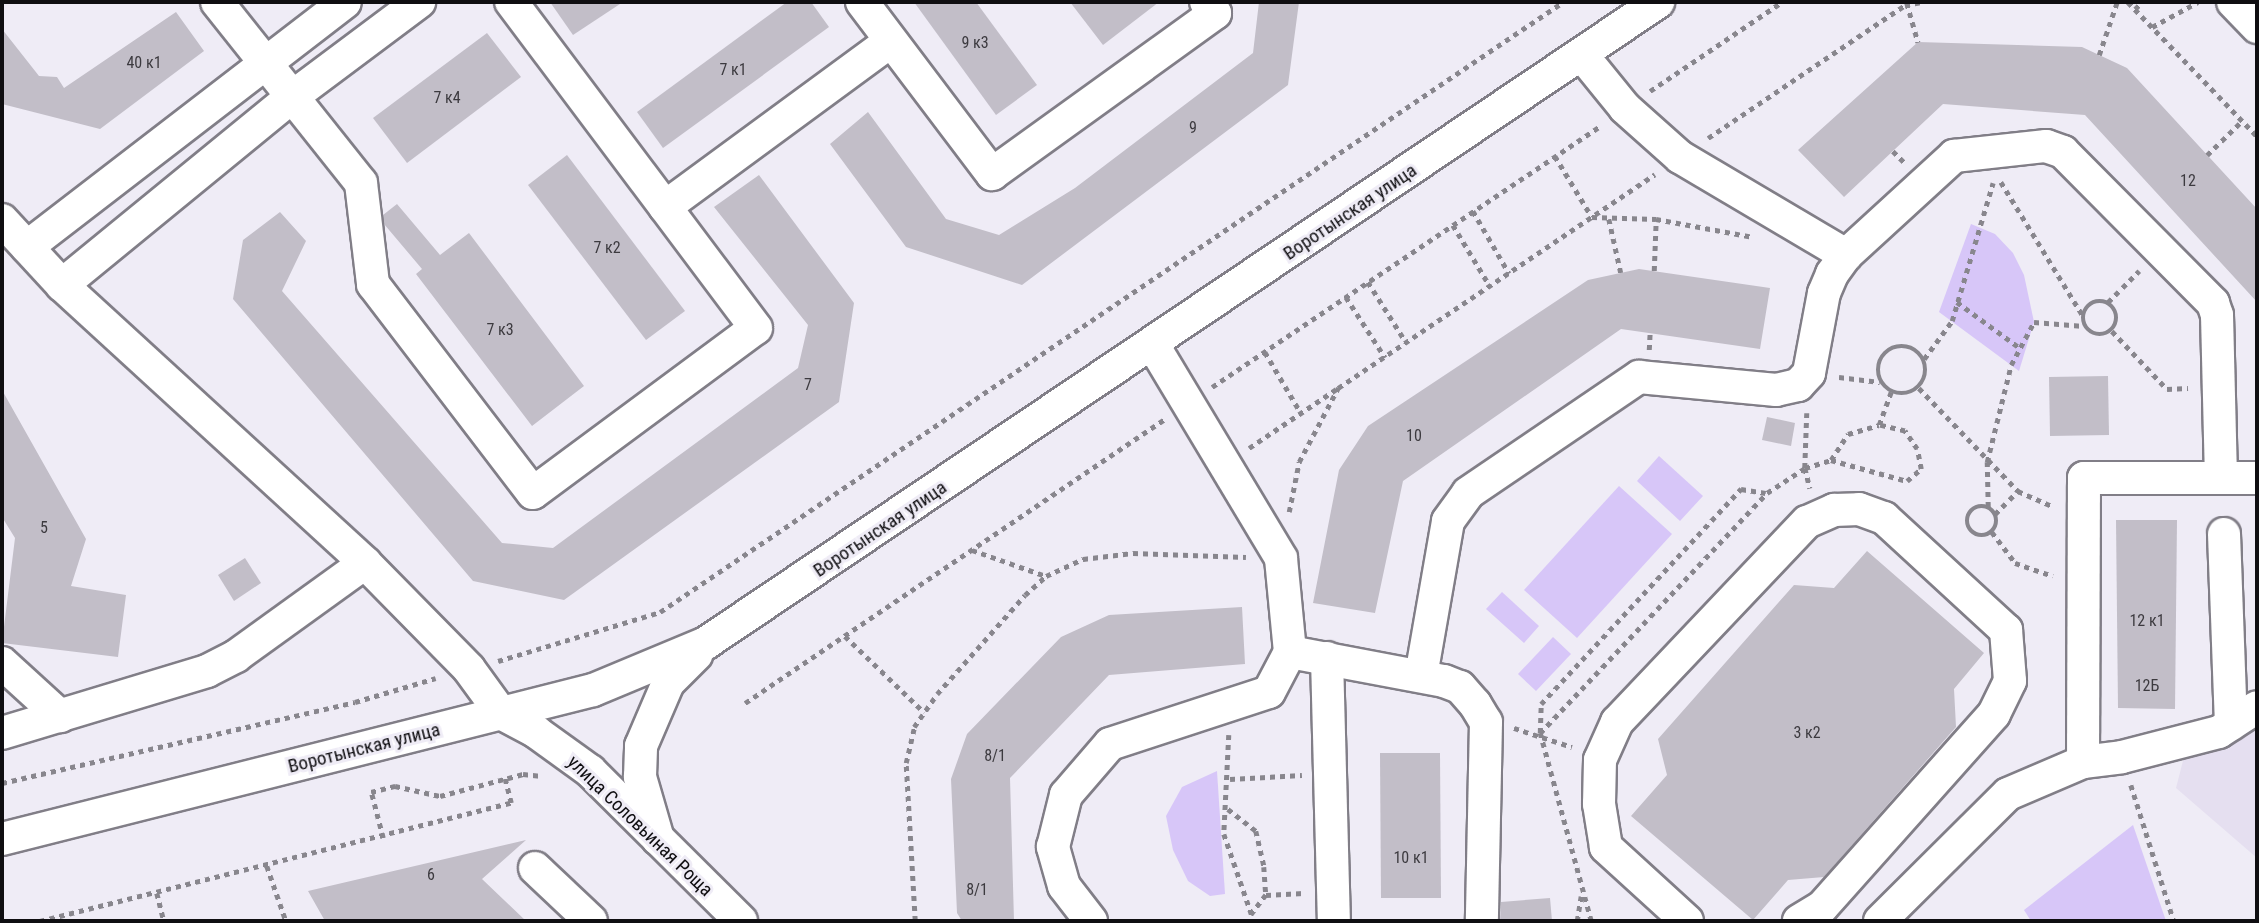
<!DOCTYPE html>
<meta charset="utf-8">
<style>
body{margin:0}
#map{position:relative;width:2259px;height:923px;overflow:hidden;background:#efecf6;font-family:"Roboto Condensed",sans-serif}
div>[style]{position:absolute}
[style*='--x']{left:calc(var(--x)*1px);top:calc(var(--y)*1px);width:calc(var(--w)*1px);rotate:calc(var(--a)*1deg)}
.built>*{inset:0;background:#e5dff0}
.green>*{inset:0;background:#d7c6f8}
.building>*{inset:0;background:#c2bec8}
.path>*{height:4.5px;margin-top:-2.25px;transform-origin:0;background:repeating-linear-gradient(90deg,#88868d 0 5px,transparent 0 10px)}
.path>.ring{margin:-2.25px;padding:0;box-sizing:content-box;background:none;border:4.5px solid #88868d;border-radius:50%}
.roads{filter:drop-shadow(2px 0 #817e87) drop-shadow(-2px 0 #817e87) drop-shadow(0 2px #817e87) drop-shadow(0 -2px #817e87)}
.minor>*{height:32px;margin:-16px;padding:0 16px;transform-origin:16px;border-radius:16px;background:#fff}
span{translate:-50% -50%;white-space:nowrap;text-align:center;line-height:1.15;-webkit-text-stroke:6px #efecf6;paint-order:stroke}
.number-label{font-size:16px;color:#3c3a3f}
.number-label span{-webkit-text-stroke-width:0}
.street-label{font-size:19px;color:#0f0e11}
.frame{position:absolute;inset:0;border:4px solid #0f0e11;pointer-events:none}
</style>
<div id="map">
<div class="built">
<div style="clip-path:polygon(2257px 724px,2257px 858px,2176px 788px,2185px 753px)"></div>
</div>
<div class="green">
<div style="clip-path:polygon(1971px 224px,1995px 234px,2013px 253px,2024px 275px,2034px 322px,2019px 371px,1939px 312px)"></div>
<div style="clip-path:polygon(1659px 456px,1703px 496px,1680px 521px,1637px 481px)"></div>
<div style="clip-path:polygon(1619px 486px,1672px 534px,1577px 638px,1524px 590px)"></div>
<div style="clip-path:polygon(1502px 592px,1539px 626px,1524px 643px,1486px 609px)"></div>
<div style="clip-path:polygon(1553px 637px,1571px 654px,1536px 691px,1518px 674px)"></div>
<div style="clip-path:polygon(1217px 771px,1225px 894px,1210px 896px,1188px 881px,1173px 850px,1166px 816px,1182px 787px)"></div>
<div style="clip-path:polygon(2133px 825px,2166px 921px,2031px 921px,2024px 910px)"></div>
</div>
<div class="building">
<div style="clip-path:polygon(550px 2px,623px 2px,573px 35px)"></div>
<div style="clip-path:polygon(787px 2px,811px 2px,829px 27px,663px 148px,637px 112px)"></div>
<div style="clip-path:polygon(914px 2px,976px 2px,1037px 85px,996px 115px)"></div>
<div style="clip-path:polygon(1070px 2px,1159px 2px,1103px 45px)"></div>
<div style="clip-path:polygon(1259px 2px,1299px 2px,1288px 85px,1022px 285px,906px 247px,830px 144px,868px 112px,946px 219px,999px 235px,1075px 188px,1253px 53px)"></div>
<div style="clip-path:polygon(176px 12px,204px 51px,100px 129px,2px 104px,2px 29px,39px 76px,57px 77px,64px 88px)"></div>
<div style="clip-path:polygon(487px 33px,521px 77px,407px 163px,373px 118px)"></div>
<div style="clip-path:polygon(1918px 42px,2082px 47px,2127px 68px,2257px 209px,2257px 302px,2085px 115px,1943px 104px,1844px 197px,1798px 150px)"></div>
<div style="clip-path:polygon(567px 155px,685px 311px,646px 340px,528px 185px)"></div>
<div style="clip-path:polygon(759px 175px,854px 303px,839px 402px,564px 600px,473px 581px,233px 299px,243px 240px,280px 212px,306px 241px,282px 291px,502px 543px,553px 548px,798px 368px,808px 325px,714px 207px)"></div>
<div style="clip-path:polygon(397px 204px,440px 255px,469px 233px,584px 386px,532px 426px,416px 274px,422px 269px,384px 224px,383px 215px)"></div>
<div style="clip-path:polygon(1639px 269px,1770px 288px,1760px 349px,1621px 329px,1403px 481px,1375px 613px,1313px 603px,1339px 470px,1368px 426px,1588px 280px)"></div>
<div style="clip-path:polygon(2108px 376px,2109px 435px,2050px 436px,2049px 377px)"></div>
<div style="clip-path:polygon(2px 390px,86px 539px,71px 586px,126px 595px,118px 657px,2px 643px,15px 538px,2px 517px)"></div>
<div style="clip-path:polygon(1767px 417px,1795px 423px,1791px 446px,1762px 440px)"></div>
<div style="clip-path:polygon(2116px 520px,2177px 520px,2175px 709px,2118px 708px)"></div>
<div style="clip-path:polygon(1867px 551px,1984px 653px,1954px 689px,1956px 727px,1824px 877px,1788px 880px,1753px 920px,1631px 816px,1667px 775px,1658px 739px,1794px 585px,1834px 588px)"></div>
<div style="clip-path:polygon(245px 558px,261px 583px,234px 601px,218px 575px)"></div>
<div style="clip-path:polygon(1242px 607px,1245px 664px,1109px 675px,1010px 778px,1014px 921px,962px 921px,957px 913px,951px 779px,967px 734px,1061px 637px,1109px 615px)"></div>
<div style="clip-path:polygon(1380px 753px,1440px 753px,1441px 898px,1381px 898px)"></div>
<div style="clip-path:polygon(526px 840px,482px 879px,526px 921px,325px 921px,308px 891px)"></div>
<div style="clip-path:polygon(1550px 898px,1552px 921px,1500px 921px,1501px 902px)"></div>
</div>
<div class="path">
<div style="--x:2128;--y:2;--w:186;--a:46.1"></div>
<div style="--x:1907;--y:3;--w:41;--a:74.2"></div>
<div style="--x:2135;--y:9;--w:10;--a:-45"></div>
<div style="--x:2152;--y:27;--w:52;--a:-28.5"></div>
<div style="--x:2099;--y:55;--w:56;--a:-71.2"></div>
<div style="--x:1650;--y:91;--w:159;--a:-34"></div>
<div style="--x:1708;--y:138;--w:238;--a:-34"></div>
<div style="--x:1905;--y:5;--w:17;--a:-10"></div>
<div style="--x:1893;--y:151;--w:17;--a:45"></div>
<div style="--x:2207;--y:155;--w:49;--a:-44.2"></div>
<div style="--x:1555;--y:156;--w:71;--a:58.8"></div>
<div style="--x:1592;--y:217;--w:64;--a:1.8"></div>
<div style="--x:1656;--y:219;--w:99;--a:10.5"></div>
<div style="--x:2001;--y:182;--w:157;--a:58.5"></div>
<div style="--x:1473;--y:211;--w:72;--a:59.9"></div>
<div style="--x:1609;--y:219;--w:55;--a:77.5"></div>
<div style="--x:1453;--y:225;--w:71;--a:58.8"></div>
<div style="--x:1654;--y:271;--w:52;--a:-87.8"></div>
<div style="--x:1368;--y:282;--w:71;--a:57.7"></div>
<div style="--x:1346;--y:297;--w:72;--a:57"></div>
<div class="ring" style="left:2083px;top:301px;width:29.5px;height:29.5px"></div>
<div style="--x:1957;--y:302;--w:78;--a:36.1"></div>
<div style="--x:2108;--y:302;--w:44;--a:-45"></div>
<div style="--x:2112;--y:331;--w:80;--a:46.5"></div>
<div style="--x:2167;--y:389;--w:21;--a:-3"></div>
<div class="ring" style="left:1878px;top:346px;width:43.5px;height:43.5px"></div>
<div style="--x:1649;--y:350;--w:17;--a:-87"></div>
<div style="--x:1265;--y:352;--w:71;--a:59.5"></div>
<div style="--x:1924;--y:359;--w:47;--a:-53.6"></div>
<div style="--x:1952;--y:321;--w:144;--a:-73.5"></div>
<div style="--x:1839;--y:377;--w:41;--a:7"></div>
<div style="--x:1212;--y:387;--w:468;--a:-33.9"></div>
<div style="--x:1919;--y:388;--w:143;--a:46.1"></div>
<div style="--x:2018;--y:491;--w:39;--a:24"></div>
<div style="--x:1807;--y:413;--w:55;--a:92.1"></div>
<div style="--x:1805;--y:468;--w:21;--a:76"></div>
<div style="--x:1249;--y:448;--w:107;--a:-34"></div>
<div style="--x:1831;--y:460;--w:79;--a:15.4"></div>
<div style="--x:1907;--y:481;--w:18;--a:-41"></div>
<div style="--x:1921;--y:469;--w:20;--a:-101"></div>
<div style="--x:1917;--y:449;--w:22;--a:-124"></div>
<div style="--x:1905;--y:431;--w:27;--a:-167"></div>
<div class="ring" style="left:1967px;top:506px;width:25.5px;height:25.5px"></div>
<div style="--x:1988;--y:507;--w:45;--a:-91.3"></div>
<div style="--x:1987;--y:462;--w:100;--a:-76.1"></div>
<div style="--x:2011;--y:365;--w:49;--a:-61.9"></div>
<div style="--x:2034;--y:322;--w:50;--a:4.6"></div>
<div style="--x:1289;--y:512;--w:51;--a:-78.7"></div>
<div style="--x:1299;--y:462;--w:84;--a:-62.2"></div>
<div style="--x:1338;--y:388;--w:382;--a:-34"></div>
<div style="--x:1995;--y:514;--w:33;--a:-45"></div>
<div style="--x:1992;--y:532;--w:39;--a:53"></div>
<div style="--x:2015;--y:563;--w:40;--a:18.9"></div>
<div style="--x:972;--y:550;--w:78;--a:19.4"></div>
<div style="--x:845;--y:636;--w:110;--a:43.9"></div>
<div style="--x:498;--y:661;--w:169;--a:-16.8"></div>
<div style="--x:660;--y:612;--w:1090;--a:-34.04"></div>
<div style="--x:745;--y:703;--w:507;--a:-34.07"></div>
<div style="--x:1514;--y:728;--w:61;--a:18.1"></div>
<div style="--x:1540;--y:733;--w:29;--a:-88"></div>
<div style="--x:1541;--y:704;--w:294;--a:-47.1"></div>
<div style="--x:1741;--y:489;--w:25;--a:9"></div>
<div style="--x:1229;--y:735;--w:99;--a:92.9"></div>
<div style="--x:1224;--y:834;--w:92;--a:71"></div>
<div style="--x:1230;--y:779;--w:72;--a:-3.2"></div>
<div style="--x:2;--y:783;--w:362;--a:-12.9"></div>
<div style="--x:355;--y:702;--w:84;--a:-16.5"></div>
<div style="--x:2131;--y:785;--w:143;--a:72.5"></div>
<div style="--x:1228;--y:809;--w:36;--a:38"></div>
<div style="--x:1256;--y:831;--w:37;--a:77"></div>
<div style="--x:1264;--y:867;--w:28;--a:86"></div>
<div style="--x:1266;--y:895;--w:25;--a:127"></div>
<div style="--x:383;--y:838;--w:48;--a:-104.6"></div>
<div style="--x:371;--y:792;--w:25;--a:-14"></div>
<div style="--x:395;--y:786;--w:46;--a:12.5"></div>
<div style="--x:440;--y:796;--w:86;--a:-14.8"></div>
<div style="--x:523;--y:774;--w:19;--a:6"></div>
<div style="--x:267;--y:866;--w:58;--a:70.9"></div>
<div style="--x:157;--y:893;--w:29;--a:76"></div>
<div style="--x:1266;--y:895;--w:38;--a:-3"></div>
<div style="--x:40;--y:921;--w:486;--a:-14.1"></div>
<div style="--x:511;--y:803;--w:25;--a:-104"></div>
<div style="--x:915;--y:921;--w:158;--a:-93.3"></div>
<div style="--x:906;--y:763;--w:37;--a:-77"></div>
<div style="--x:914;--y:727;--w:40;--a:-55.1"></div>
<div style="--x:937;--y:694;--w:132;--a:-48.4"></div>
<div style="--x:1025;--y:595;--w:28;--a:-42"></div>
<div style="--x:1046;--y:576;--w:41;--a:-24.7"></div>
<div style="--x:1083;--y:559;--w:50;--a:-6.8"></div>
<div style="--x:1133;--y:553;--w:113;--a:2"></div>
<div style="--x:1577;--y:921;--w:25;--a:-81"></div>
<div style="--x:1591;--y:921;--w:195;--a:-105.2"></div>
<div style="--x:1540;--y:733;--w:330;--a:-46.6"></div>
<div style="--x:1767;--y:493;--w:45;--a:-33.3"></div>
<div style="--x:1805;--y:468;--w:27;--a:-17"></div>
<div style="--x:1831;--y:460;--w:31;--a:-57"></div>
<div style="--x:1848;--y:434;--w:32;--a:-16"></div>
<div style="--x:1879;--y:425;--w:35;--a:-70"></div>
</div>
<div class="roads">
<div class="minor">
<div style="--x:217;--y:2;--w:231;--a:51.5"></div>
<div style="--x:361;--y:183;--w:102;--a:83.2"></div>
<div style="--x:373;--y:284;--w:263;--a:52.6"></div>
<div style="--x:533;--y:493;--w:277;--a:-36.5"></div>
<div style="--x:756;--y:328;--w:408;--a:-126.9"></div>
<div style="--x:862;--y:2;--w:216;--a:52.9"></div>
<div style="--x:992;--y:174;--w:275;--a:-35.8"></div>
<div style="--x:1215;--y:13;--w:14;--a:-129"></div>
<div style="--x:2233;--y:2;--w:35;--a:46"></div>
<div style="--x:1582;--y:55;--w:68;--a:50.9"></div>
<div style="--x:1625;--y:108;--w:74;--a:41.7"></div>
<div style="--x:1680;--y:157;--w:193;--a:30.6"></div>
<div style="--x:665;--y:207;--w:280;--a:-36.3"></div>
<div style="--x:2;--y:220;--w:88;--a:47.3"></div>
<div style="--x:62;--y:285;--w:411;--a:42.5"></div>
<div style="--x:365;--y:563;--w:148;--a:45.5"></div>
<div style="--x:469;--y:669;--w:54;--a:54"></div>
<div style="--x:501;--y:713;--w:40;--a:28"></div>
<div style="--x:536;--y:732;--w:67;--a:35.8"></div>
<div style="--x:590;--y:771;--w:213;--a:44.8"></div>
<div style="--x:27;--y:247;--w:401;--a:-37.6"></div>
<div style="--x:62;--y:285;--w:297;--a:-39.3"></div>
<div style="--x:292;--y:97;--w:159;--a:-36.8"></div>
<div style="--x:2224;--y:534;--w:190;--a:87.9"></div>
<div style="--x:1290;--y:652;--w:157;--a:10.7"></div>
<div style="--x:1444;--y:681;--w:17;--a:21"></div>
<div style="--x:1460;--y:687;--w:23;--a:49"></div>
<div style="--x:1475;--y:704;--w:21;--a:59"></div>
<div style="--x:1486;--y:722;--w:199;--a:91.2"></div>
<div style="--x:1327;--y:658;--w:263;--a:88.5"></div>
<div style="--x:2;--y:663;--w:79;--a:42.4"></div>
<div style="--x:1421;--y:676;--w:157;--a:-80.1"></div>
<div style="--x:1448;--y:521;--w:34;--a:-54"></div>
<div style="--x:1468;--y:493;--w:207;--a:-34.2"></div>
<div style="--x:1639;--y:377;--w:138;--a:5.4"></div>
<div style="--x:1776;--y:390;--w:23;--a:-13"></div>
<div style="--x:1798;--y:385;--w:16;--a:-47"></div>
<div style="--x:1809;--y:373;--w:81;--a:-79.4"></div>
<div style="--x:1824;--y:293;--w:21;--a:-67"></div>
<div style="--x:1832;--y:274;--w:24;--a:-54"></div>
<div style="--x:1846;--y:255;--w:147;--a:-42.5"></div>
<div style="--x:1954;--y:156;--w:93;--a:-6.2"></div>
<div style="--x:2046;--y:146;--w:18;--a:19"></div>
<div style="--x:2063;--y:152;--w:213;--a:45.2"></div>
<div style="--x:2213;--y:303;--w:13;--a:72"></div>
<div style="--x:2217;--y:315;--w:163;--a:88.6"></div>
<div style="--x:2;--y:733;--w:214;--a:-16.8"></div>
<div style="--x:207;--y:671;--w:33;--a:-27"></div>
<div style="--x:236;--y:656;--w:159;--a:-35.8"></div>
<div style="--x:2083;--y:762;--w:284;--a:-89.8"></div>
<div style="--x:2084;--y:478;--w:173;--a:0"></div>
<div style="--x:2;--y:839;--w:609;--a:-14.15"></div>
<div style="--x:593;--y:690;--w:122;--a:-22.6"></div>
<div style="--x:706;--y:643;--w:1148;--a:-33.95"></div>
<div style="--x:658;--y:839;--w:65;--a:-106.2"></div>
<div style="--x:640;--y:777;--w:31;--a:-88"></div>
<div style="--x:641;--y:746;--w:69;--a:-66.8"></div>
<div style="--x:668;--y:683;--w:40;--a:-45"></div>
<div style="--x:535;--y:868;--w:77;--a:43.4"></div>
<div style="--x:1091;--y:921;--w:44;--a:-127.6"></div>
<div style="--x:1064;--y:886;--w:41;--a:-105.8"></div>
<div style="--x:1053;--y:847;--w:54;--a:-76"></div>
<div style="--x:1066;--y:795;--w:67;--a:-49.2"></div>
<div style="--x:1110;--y:744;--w:167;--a:-18.1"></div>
<div style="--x:1269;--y:692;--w:45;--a:-62.3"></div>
<div style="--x:1290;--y:652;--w:94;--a:-95.5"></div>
<div style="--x:1281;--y:558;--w:249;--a:-121"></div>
<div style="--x:1687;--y:921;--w:110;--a:-137.6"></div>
<div style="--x:1606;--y:847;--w:44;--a:-99.2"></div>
<div style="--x:1599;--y:804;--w:44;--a:-88.7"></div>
<div style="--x:1600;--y:760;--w:42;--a:-65.9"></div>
<div style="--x:1617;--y:722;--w:276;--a:-46.5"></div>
<div style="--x:1807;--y:522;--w:30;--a:-24"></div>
<div style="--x:1834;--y:510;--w:25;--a:-2"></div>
<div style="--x:1859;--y:509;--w:27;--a:20"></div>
<div style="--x:1884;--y:518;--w:166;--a:42.6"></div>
<div style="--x:2006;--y:630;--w:51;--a:85.5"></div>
<div style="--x:2010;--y:681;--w:37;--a:116"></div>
<div style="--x:1994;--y:714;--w:259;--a:131.7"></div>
<div style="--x:1822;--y:907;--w:27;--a:149"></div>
<div style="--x:1880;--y:921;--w:180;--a:-44.8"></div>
<div style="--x:2008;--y:794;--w:82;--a:-23.1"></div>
<div style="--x:2083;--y:762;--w:39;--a:-7"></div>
<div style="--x:2122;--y:757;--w:100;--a:-14.5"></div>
<div style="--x:2219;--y:732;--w:45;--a:-33.3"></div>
</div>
</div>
<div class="number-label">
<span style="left:975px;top:43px">9 к3</span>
<span style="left:144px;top:63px">40 к1</span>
<span style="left:733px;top:70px">7 к1</span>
<span style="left:447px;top:98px">7 к4</span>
<span style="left:1193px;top:128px">9</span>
<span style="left:2188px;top:181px">12</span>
<span style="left:607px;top:248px">7 к2</span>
<span style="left:500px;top:330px">7 к3</span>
<span style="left:808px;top:385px">7</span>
<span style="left:1414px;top:436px">10</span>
<span style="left:44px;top:528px">5</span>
<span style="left:2147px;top:621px">12 к1</span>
<span style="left:2147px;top:686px">12Б</span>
<span style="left:1807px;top:733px">3 к2</span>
<span style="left:995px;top:756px">8/1</span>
<span style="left:1411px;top:858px">10 к1</span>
<span style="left:431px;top:875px">6</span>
<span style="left:977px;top:890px">8/1</span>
</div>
<div class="street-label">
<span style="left:1350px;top:212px;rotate:-34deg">Воротынская улица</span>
<span style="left:880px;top:529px;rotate:-34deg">Воротынская улица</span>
<span style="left:364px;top:748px;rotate:-14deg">Воротынская улица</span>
<span style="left:640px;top:826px;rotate:44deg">улица Соловьиная Роща</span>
</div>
<div class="frame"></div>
</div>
